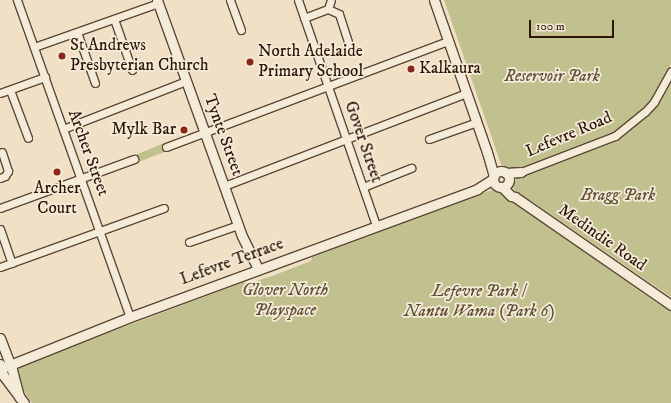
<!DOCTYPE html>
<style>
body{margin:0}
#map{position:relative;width:671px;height:403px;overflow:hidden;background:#f0e0c5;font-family:"IM FELL DW Pica",serif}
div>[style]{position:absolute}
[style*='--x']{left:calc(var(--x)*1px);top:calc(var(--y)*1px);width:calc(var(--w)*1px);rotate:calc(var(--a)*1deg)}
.green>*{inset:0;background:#c1c08f}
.roads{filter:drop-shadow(1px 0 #5d4835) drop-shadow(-1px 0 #5d4835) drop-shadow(0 1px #5d4835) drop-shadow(0 -1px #5d4835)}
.street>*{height:7px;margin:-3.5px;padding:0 3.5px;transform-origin:3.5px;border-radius:3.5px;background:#f5ebd9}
.secondary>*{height:9px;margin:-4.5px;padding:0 4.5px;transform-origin:4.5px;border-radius:4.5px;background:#f5ebd9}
.secondary>.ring{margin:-4.5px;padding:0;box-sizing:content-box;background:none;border:9px solid #f5ebd9;border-radius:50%}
.dots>*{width:11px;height:11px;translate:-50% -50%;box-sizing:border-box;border:2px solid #f5ebd9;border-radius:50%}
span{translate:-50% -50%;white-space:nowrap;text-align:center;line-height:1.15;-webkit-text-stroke:3.5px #f5ebd9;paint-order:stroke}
.poi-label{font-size:17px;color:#2c1505}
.left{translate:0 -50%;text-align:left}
.right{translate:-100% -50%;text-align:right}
.park-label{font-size:17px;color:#605135;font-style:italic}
.street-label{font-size:17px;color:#2c1505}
.scale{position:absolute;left:529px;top:20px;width:85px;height:18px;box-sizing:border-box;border:2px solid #2c1505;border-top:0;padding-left:5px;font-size:12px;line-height:14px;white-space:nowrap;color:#2c1505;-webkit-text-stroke:3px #f5ebd9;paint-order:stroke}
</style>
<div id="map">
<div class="green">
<div style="clip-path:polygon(444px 0,671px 0,671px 64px,653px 101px,615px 135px,521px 171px,511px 171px,502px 167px)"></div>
<div style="clip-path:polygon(671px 81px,671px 297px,530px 200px,529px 202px,526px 200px,516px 193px,512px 186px,513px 182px,519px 177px,604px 145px,633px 129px,657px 103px)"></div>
<div style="clip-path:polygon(164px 143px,167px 151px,136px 163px,133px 156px)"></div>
<div style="clip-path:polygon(502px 189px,517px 202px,516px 204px,661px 306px,663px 303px,671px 308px,671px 403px,32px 403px,23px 390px,18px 369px,22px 365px,244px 282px,247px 284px,272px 276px,311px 261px,312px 257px,489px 191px)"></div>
</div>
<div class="roads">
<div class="street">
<div style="--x:17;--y:0;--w:337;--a:70.4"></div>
<div style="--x:230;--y:0;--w:32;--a:70"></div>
<div style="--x:298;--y:0;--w:238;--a:70.9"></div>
<div style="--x:328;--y:9;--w:12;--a:24"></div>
<div style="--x:339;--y:14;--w:36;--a:72"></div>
<div style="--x:304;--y:18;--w:26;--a:-21"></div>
<div style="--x:328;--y:9;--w:9;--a:-72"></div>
<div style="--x:114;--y:19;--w:54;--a:70.6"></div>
<div style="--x:77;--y:32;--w:54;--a:70.6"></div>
<div style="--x:34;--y:47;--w:132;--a:-19.5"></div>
<div style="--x:10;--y:90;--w:51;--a:69.4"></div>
<div style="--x:0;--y:93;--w:48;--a:-19.6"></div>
<div style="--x:63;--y:129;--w:132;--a:-21.3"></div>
<div style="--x:429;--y:139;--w:51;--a:-19.5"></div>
<div style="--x:166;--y:147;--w:301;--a:-20.6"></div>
<div style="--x:521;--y:172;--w:101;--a:-21"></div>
<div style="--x:615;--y:136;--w:38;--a:-39"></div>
<div style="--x:645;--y:112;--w:13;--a:-48"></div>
<div style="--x:654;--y:102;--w:35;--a:-61"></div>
<div style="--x:0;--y:178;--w:5;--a:-22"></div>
<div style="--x:5;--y:176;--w:6;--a:-59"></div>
<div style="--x:8;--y:171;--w:20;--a:-108"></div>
<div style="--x:224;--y:186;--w:259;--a:-21"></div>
<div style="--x:363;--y:187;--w:52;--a:-21.6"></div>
<div style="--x:0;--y:208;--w:143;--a:-20.1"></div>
<div style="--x:0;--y:229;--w:36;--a:71"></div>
<div style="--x:189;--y:242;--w:52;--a:-19.1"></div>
<div style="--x:0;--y:267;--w:174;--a:-19.8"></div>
</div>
<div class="secondary">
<div style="--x:157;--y:0;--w:251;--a:70.2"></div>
<div style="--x:242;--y:236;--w:37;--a:64"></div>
<div style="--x:434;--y:0;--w:161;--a:70.8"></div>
<div style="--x:487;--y:152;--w:25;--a:74"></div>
<div class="ring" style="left:493px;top:171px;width:7px;height:7px"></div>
<div style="--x:506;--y:173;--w:15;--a:-4"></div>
<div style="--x:502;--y:187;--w:13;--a:45"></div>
<div style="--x:511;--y:196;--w:4;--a:14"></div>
<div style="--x:515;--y:197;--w:190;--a:34.7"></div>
<div style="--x:0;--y:338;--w:34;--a:69"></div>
<div style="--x:12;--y:370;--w:28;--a:75"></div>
<div style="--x:0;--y:364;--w:11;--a:75"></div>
<div style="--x:3;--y:375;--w:35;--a:53"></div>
<div style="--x:0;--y:369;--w:140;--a:-21.8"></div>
<div style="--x:130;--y:317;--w:370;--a:-20.2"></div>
<div style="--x:477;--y:189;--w:19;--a:-32"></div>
</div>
</div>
<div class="dots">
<div style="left:62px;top:56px;background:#8f2418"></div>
<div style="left:250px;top:62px;background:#8f2418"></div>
<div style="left:411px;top:69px;background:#8f2418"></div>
<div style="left:184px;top:130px;background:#8f2418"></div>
<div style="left:57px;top:172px;background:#8f2418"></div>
</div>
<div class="poi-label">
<span class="left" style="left:70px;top:56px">St Andrews<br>Presbyterian Church</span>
<span class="left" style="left:258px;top:62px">North Adelaide<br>Primary School</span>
<span class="left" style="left:419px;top:69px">Kalkaura</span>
<span class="right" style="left:176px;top:130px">Mylk Bar</span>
<span style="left:57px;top:199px">Archer<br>Court</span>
</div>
<div class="park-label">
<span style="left:552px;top:77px">Reservoir Park</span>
<span style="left:618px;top:196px">Bragg Park</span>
<span style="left:285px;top:301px">Glover North<br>Playspace</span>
<span style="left:479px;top:302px">Lefevre Park /<br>Nantu Wama (Park 6)</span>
</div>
<div class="street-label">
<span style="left:223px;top:135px;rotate:70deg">Tynte Street</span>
<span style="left:569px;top:135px;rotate:-23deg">Lefevre Road</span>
<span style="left:363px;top:142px;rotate:71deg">Gover Street</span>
<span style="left:88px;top:153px;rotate:70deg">Archer Street</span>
<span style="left:602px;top:238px;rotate:35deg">Medindie Road</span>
<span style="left:232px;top:262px;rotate:-20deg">Lefevre Terrace</span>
</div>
<div class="scale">100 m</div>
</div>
